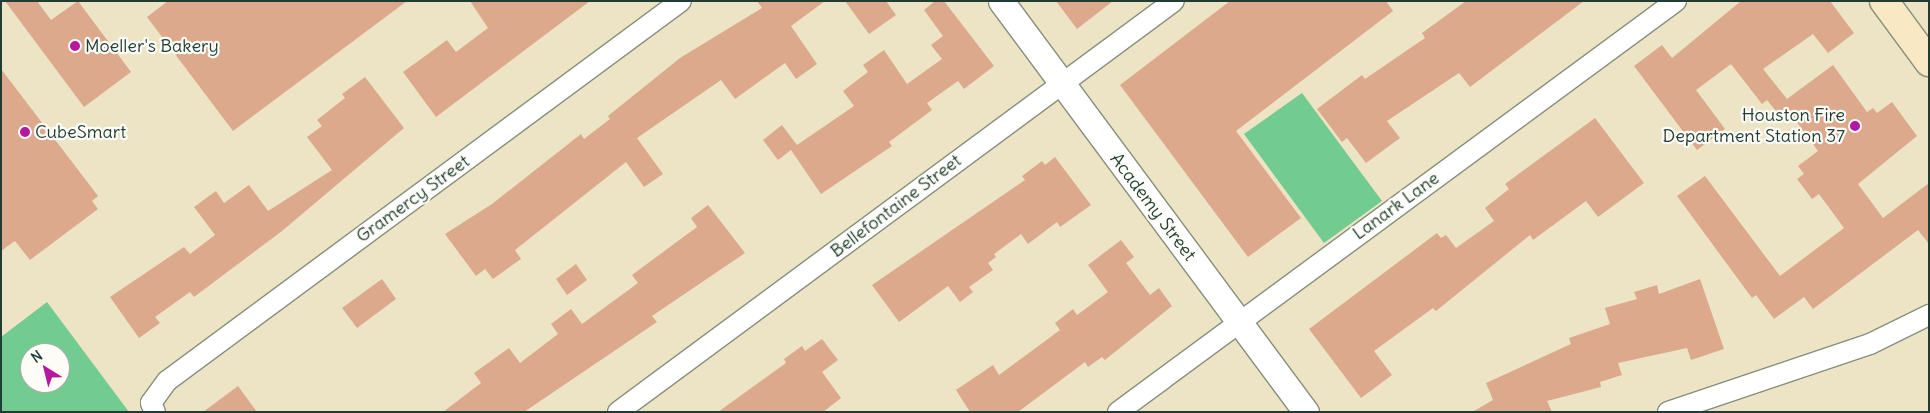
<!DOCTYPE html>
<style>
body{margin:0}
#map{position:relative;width:1930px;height:413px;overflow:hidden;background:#ede4c5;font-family:Delius,sans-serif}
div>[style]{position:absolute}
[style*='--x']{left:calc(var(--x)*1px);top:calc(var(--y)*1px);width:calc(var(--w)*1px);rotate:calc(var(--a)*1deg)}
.green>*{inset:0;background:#72cb91}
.building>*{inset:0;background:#dca98c}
.roads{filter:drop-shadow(1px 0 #86907c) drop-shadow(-1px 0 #86907c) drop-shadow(0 1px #86907c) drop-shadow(0 -1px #86907c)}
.minor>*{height:20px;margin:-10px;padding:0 10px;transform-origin:10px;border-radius:10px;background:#fff}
.tertiary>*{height:25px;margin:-12.5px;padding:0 12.5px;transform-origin:12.5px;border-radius:12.5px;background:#fff}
.secondary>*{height:28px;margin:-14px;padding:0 14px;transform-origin:14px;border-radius:14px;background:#f8e8c3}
.dots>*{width:14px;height:14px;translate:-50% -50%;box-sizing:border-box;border:2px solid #fdfcf7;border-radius:50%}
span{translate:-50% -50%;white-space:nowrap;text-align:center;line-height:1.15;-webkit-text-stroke:4.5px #fdfcf7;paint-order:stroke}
.poi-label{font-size:18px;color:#1f3d34}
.left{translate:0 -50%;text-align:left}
.right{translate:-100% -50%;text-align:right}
.street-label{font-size:18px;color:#1f3d34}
.frame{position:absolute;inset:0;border:2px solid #1f3d34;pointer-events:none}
.north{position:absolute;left:20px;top:343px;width:50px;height:50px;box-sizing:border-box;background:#fdfcf7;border:1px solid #a4b0a9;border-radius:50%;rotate:324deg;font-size:14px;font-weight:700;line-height:20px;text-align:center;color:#1f3d34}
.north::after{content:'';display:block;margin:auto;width:18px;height:22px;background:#b5179e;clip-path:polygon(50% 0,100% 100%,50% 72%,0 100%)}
</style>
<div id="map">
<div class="green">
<div style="clip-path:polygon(1302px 93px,1382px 201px,1324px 243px,1244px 134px)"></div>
<div style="clip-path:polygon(evenodd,47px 302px,129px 412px,1px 412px,1px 337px,47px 302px,30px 353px,60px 353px,60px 383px,30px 383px,30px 353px)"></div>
</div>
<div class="building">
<div style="clip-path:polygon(5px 1px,37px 1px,51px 20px,78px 1px,131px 72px,84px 107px)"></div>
<div style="clip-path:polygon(168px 1px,407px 1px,233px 131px,147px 17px)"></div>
<div style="clip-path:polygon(470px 1px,590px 1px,436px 117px,403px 72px,447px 40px,456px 52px,488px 28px)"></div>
<div style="clip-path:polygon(757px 1px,825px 1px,791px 26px,817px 64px,796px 79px,785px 63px,735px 99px,721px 80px,637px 138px,663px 174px,644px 187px,626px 162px,515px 250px,521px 259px,493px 279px,485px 269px,476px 276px,445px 234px,492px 204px,581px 134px,584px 139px,610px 119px,608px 116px,680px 58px,762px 8px)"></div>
<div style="clip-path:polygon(845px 1px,886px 1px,896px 15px,869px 34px)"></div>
<div style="clip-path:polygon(935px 1px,944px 1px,994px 66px,964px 89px,958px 81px,927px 103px,932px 110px,889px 142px,892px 146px,821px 194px,791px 150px,778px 160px,763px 140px,782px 125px,797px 145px,854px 106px,843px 91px,868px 72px,863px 65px,884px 50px,907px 84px,942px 59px,931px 45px,943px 36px,924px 10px)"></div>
<div style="clip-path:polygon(1056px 1px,1113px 1px,1077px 29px)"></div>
<div style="clip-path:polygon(1230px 1px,1386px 1px,1393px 11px,1236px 131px,1301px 218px,1248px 257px,1120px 85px)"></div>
<div style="clip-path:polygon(1466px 1px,1584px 1px,1470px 87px,1459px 73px,1387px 121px,1400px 138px,1366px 163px,1347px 138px,1342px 142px,1317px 109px,1362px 75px,1365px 79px,1425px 38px,1422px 33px)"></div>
<div style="clip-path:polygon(1741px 1px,1830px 1px,1854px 33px,1828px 53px,1813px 34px,1763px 69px,1787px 99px,1833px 65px,1867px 112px,1873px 108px,1877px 113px,1892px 102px,1917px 136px,1858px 184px,1883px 218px,1929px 183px,1929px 244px,1918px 230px,1813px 309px,1804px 297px,1774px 319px,1756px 295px,1752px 298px,1677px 196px,1705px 176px,1780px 276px,1844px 228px,1819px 194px,1812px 199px,1797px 179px,1804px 174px,1798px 166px,1818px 151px,1788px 110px,1780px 116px,1767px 100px,1762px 104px,1731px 64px,1696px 90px,1725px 129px,1697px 150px,1634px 66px,1662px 45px,1672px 58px)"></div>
<div style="clip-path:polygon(1px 69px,98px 196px,92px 201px,98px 209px,30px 260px,15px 241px,1px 251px)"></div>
<div style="clip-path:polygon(365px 77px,404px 128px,282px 231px,194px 297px,190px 292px,155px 317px,160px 323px,139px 338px,110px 297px,184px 247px,190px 254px,215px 235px,194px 207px,216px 191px,224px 203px,249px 185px,268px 211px,332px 170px,307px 137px,322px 126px,317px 120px,345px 98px,342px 94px)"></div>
<div style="clip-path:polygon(1595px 118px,1644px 183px,1598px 217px,1586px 201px,1533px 240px,1530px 235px,1436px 311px,1433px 308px,1374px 351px,1392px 375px,1361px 398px,1309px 329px,1437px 233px,1441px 238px,1446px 235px,1456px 248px,1494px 221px,1485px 208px,1509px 189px,1505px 184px)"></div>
<div style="clip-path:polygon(1055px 157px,1091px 205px,1060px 227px,1057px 222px,1028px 244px,1021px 234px,994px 254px,996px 257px,988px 263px,993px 270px,969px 287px,973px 292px,960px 302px,948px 286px,899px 322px,872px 285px,1025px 180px,1022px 176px,1042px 161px,1045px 165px)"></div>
<div style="clip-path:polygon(708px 205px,745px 253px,652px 316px,657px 322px,524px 412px,443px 412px,481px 383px,474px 373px,509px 348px,520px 363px,558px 334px,551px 324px,571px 309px,582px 324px,638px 283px,632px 275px,697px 227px,691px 218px)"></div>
<div style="clip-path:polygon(1121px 240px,1134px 257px,1126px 263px,1150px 295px,1159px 288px,1172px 306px,1105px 360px,1102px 357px,1088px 367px,1085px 362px,1018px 412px,970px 412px,956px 390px,993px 365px,999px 375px,1060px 330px,1055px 323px,1073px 309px,1077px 315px,1108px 292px,1088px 265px)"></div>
<div style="clip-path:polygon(576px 264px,587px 280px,567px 295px,556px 279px)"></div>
<div style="clip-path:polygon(382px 279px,396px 299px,357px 328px,342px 308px)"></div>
<div style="clip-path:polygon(1700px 279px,1724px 349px,1691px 360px,1687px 348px,1618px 363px,1622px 375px,1600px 382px,1601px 387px,1547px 401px,1552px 412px,1472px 412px,1493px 400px,1486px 383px,1571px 344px,1569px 338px,1610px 324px,1605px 308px,1637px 299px,1634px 292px,1657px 285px,1659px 294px)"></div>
<div style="clip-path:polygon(822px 339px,838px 360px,822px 372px,841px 398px,823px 412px,718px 412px,786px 363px,784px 359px,802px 346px,805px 351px)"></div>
<div style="clip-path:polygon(238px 386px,257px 412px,203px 412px)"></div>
</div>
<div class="roads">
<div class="minor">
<div style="--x:155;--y:412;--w:10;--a:-114"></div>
<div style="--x:151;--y:403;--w:27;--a:-54"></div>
<div style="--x:167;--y:381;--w:639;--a:-36.48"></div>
<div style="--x:618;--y:412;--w:691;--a:-36.47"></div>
<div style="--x:1118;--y:412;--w:693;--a:-36.37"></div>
<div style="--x:1668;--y:412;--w:213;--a:-18.6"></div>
<div style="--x:1870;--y:344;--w:66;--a:-26.2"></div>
</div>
<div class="tertiary">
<div style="--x:1001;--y:1;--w:512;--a:53.42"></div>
</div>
<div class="secondary">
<div style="--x:1884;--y:1;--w:76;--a:53.6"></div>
</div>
</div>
<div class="dots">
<div style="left:75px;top:46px;background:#b5179e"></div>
<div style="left:1855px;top:126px;background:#b5179e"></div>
<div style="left:25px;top:132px;background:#b5179e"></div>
</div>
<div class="poi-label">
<span class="left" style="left:85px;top:46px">Moeller's Bakery</span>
<span class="right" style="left:1845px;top:126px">Houston Fire<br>Department Station 37</span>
<span class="left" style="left:35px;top:132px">CubeSmart</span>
</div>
<div class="street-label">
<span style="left:413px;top:199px;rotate:-36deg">Gramercy Street</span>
<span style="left:896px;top:206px;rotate:-37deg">Bellefontaine Street</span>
<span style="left:1396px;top:206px;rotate:-36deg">Lanark Lane</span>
<span style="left:1153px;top:207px;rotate:53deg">Academy Street</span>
</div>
<div class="frame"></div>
<div class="north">N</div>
</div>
